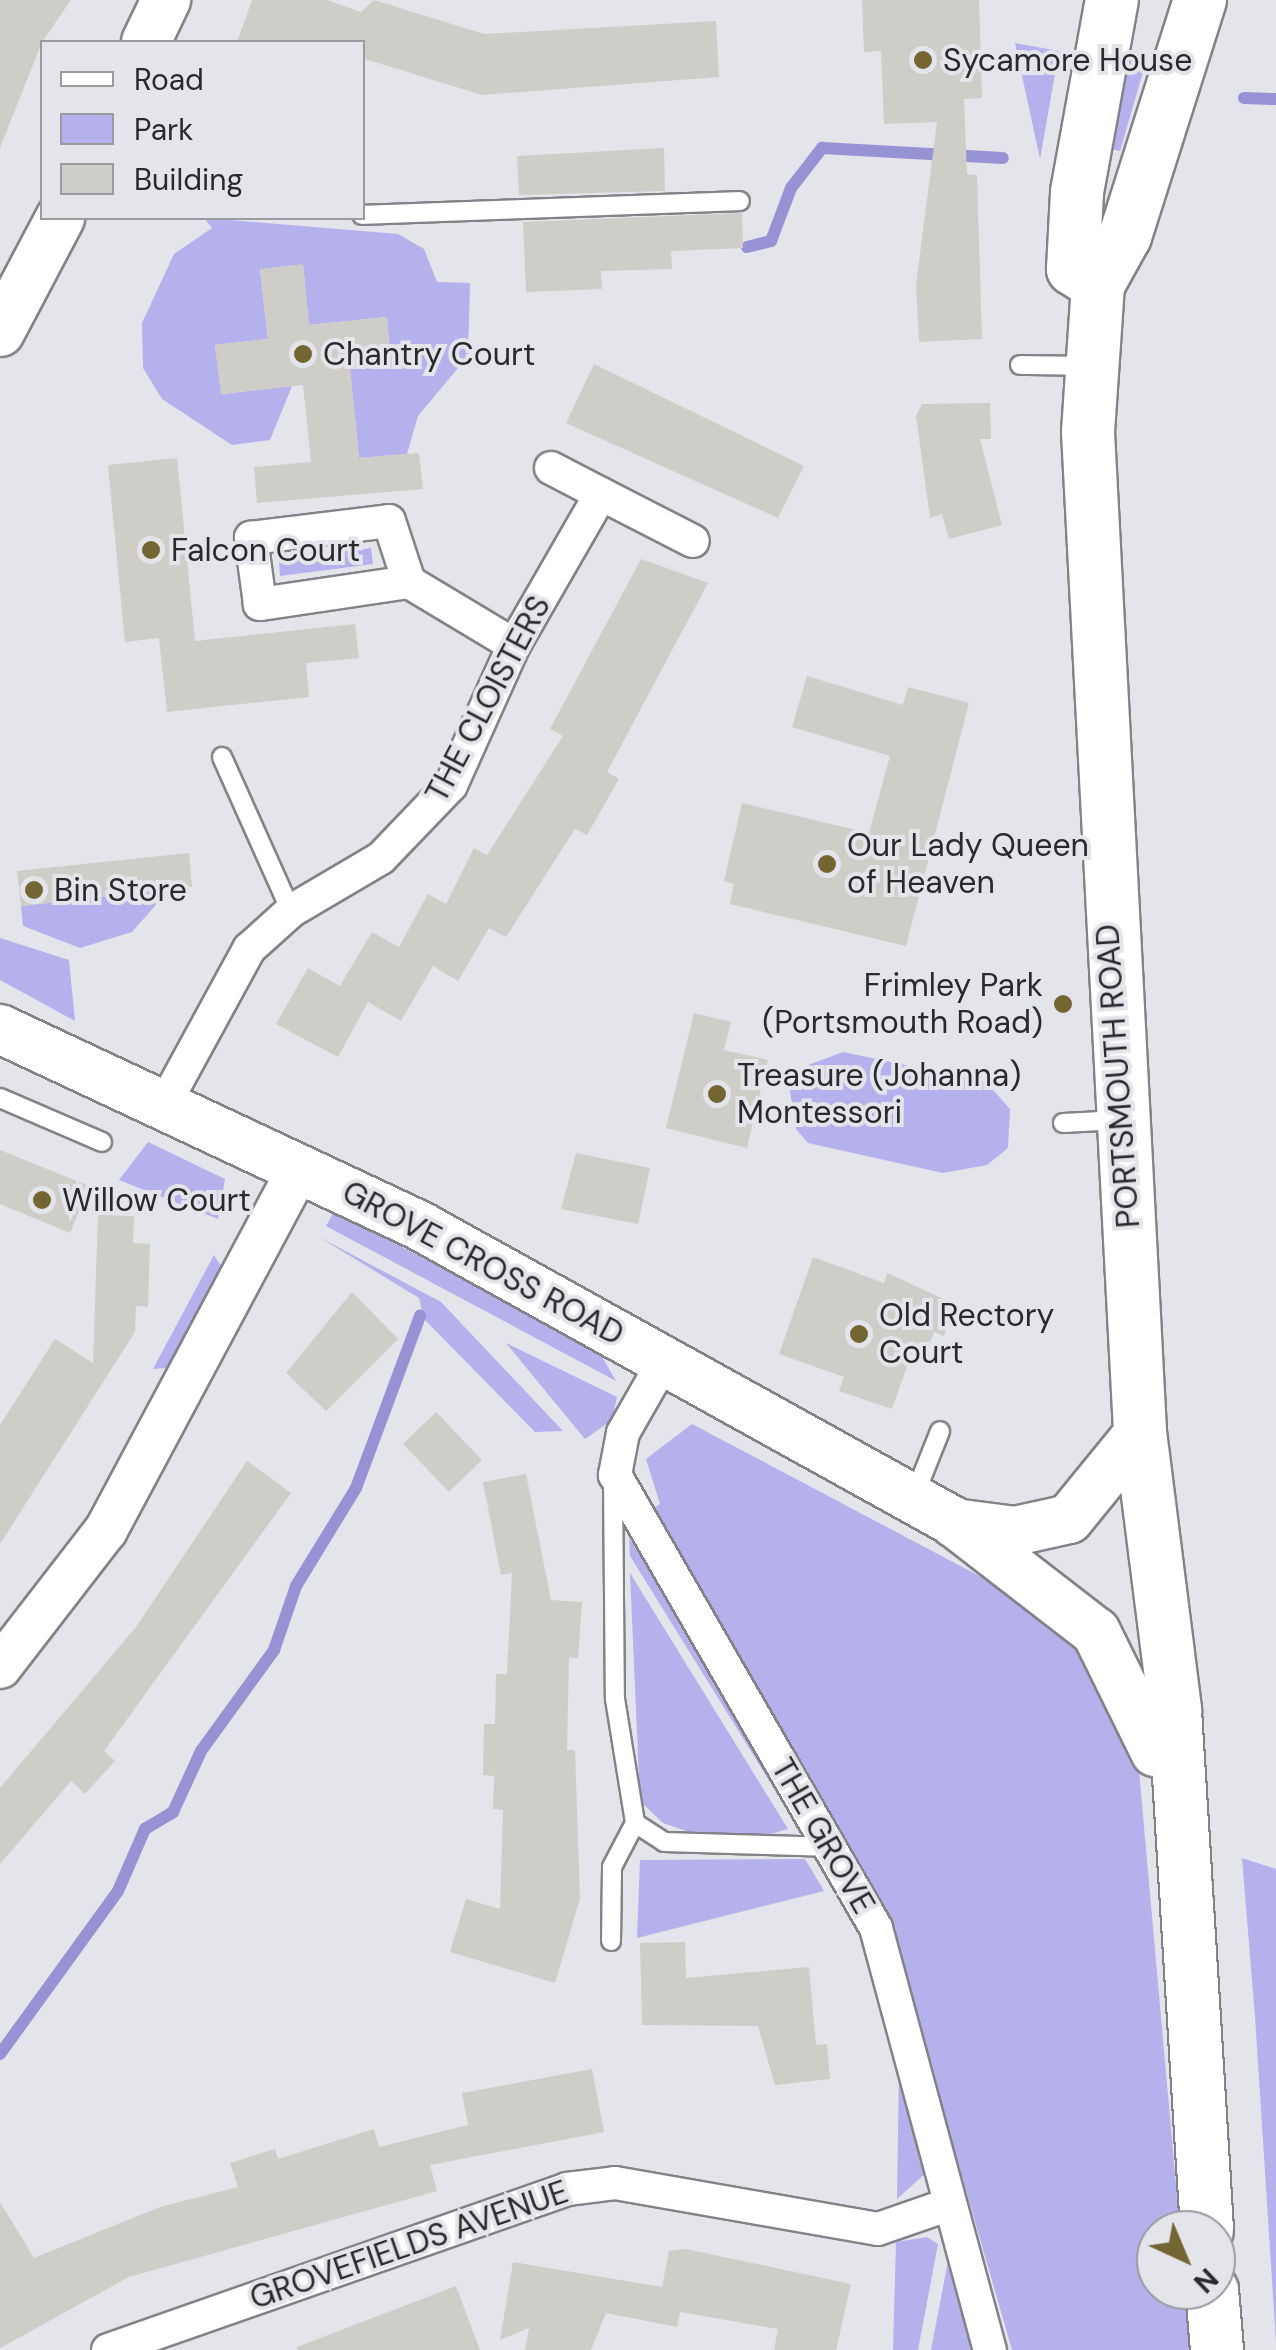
<!DOCTYPE html>
<style>
body{margin:0}
#map{position:relative;width:1276px;height:2350px;overflow:hidden;background:#e4e4eb;font-family:"DM Sans",sans-serif}
div>[style]{position:absolute}
[style*='--x']{left:calc(var(--x)*1px);top:calc(var(--y)*1px);width:calc(var(--w)*1px);rotate:calc(var(--a)*1deg)}
.green>*{inset:0;background:#b4b1ec}
.stream>*{height:12px;margin:-6px;padding:0 6px;transform-origin:6px;border-radius:6px;background:#9692d3}
.building>*{inset:0;background:#cfcdc7}
.roads{filter:drop-shadow(2px 0 #828288) drop-shadow(-2px 0 #828288) drop-shadow(0 2px #828288) drop-shadow(0 -2px #828288)}
.service>*{height:18px;margin:-9px;padding:0 9px;transform-origin:9px;border-radius:9px;background:#fff}
.minor>*{height:32px;margin:-16px;padding:0 16px;transform-origin:16px;border-radius:16px;background:#fff}
.tertiary>*{height:42px;margin:-21px;padding:0 21px;transform-origin:21px;border-radius:21px;background:#fff}
.secondary>*{height:48px;margin:-24px;padding:0 24px;transform-origin:24px;border-radius:24px;background:#fff}
.primary>*{height:52px;margin:-26px;padding:0 26px;transform-origin:26px;border-radius:26px;background:#fff}
.dots>*{width:28px;height:28px;translate:-50% -50%;box-sizing:border-box;border:5px solid #e4e4eb;border-radius:50%}
span{translate:-50% -50%;white-space:nowrap;text-align:center;line-height:1.15;-webkit-text-stroke:8px #e4e4eb;paint-order:stroke}
.poi-label{font-size:32px;color:#2a2a2c}
.left{translate:0 -50%;text-align:left}
.right{translate:-100% -50%;text-align:right}
.street-label{font-size:32px;color:#2a2a2c}
.legend{position:absolute;left:40px;top:40px;width:325px;height:180px;box-sizing:border-box;background:#e4e4eb;border:2px solid #9a9a9f;margin:0;padding:12px 18px;list-style:none;font-size:30px;color:#2a2a2c}
.legend li{display:flex;align-items:center;gap:20px;height:50px}
.legend b{width:50px;border:2px solid #9a9a9f}
.north{position:absolute;left:1136px;top:2210px;width:100px;height:100px;box-sizing:border-box;background:#e4e4eb;border:2px solid #9a9a9f;border-radius:50%;rotate:136deg;font-size:28px;font-weight:700;line-height:40px;text-align:center;color:#2a2a2c}
.north::after{content:'';display:block;margin:auto;width:35px;height:45px;background:#736633;clip-path:polygon(50% 0,100% 100%,50% 72%,0 100%)}
</style>
<div id="map">
<div class="green">
<div style="clip-path:polygon(1015px 43px,1059px 51px,1040px 159px)"></div>
<div style="clip-path:polygon(1127px 58px,1146px 62px,1120px 151px,1111px 149px)"></div>
<div style="clip-path:polygon(204px 218px,398px 234px,424px 249px,437px 282px,470px 283px,468px 356px,418px 416px,407px 454px,359px 458px,350px 369px,391px 364px,387px 317px,309px 325px,303px 265px,260px 270px,268px 339px,215px 345px,222px 394px,292px 386px,270px 440px,232px 445px,162px 399px,143px 368px,142px 323px,174px 254px,212px 228px)"></div>
<div style="clip-path:polygon(371px 548px,373px 564px,280px 576px,279px 560px)"></div>
<div style="clip-path:polygon(170px 889px,132px 932px,80px 948px,23px 926px,21px 906px)"></div>
<div style="clip-path:polygon(0 938px,69px 960px,75px 1021px,0 980px)"></div>
<div style="clip-path:polygon(843px 1052px,986px 1082px,1010px 1109px,1008px 1148px,987px 1165px,943px 1173px,808px 1143px,796px 1129px,790px 1091px,803px 1067px)"></div>
<div style="clip-path:polygon(148px 1142px,225px 1179px,218px 1219px,119px 1180px)"></div>
<div style="clip-path:polygon(334px 1212px,597px 1348px,616px 1381px,326px 1226px)"></div>
<div style="clip-path:polygon(319px 1237px,441px 1302px,563px 1431px,535px 1432px,424px 1319px,419px 1298px)"></div>
<div style="clip-path:polygon(214px 1255px,221px 1266px,168px 1368px,153px 1369px)"></div>
<div style="clip-path:polygon(506px 1343px,617px 1397px,612px 1420px,585px 1439px)"></div>
<div style="clip-path:polygon(692px 1424px,1002px 1588px,1063px 1638px,1068px 1625px,1136px 1737px,1180px 2230px,1156px 2230px,1156px 2290px,1186px 2290px,1189px 2350px,1012px 2350px,886px 1913px,651px 1510px,660px 1504px,646px 1459px)"></div>
<div style="clip-path:polygon(629px 1538px,804px 1819px,796px 1824px,630px 1556px)"></div>
<div style="clip-path:polygon(630px 1573px,788px 1829px,750px 1840px,701px 1836px,663px 1823px,640px 1801px)"></div>
<div style="clip-path:polygon(1242px 1858px,1276px 1869px,1276px 2342px,1255px 2017px)"></div>
<div style="clip-path:polygon(805px 1859px,824px 1891px,637px 1938px,640px 1860px)"></div>
<div style="clip-path:polygon(899px 2072px,927px 2172px,897px 2199px)"></div>
<div style="clip-path:polygon(927px 2237px,938px 2244px,918px 2350px,893px 2350px,896px 2242px)"></div>
<div style="clip-path:polygon(949px 2256px,968px 2329px,973px 2350px,931px 2350px)"></div>
</div>
<div class="stream">
<div style="--x:1244;--y:98;--w:32;--a:2"></div>
<div style="--x:747;--y:247;--w:25;--a:-14"></div>
<div style="--x:771;--y:241;--w:57;--a:-69.3"></div>
<div style="--x:791;--y:188;--w:51;--a:-52.2"></div>
<div style="--x:822;--y:148;--w:181;--a:3.2"></div>
<div style="--x:0;--y:2054;--w:201;--a:-54.1"></div>
<div style="--x:118;--y:1891;--w:68;--a:-66.5"></div>
<div style="--x:145;--y:1829;--w:33;--a:-31"></div>
<div style="--x:173;--y:1812;--w:67;--a:-65.3"></div>
<div style="--x:201;--y:1751;--w:125;--a:-54.1"></div>
<div style="--x:274;--y:1650;--w:68;--a:-71"></div>
<div style="--x:296;--y:1586;--w:115;--a:-58.5"></div>
<div style="--x:356;--y:1488;--w:184;--a:-69.6"></div>
</div>
<div class="building">
<div style="clip-path:polygon(0 0,71px 0,42px 42px,0 148px)"></div>
<div style="clip-path:polygon(252px 0,327px 0,361px 12px,374px 0,484px 34px,716px 21px,719px 77px,482px 95px,362px 58px,362px 42px,237px 42px)"></div>
<div style="clip-path:polygon(862px 0,979px 0,982px 98px,964px 99px,967px 174px,977px 175px,982px 339px,919px 342px,916px 285px,937px 122px,884px 124px,881px 51px,864px 52px)"></div>
<div style="clip-path:polygon(664px 148px,665px 191px,519px 195px,517px 156px)"></div>
<div style="clip-path:polygon(742px 213px,743px 248px,671px 251px,672px 269px,601px 271px,602px 289px,526px 292px,523px 222px)"></div>
<div style="clip-path:polygon(303px 264px,309px 325px,387px 317px,391px 364px,350px 369px,359px 458px,419px 453px,423px 489px,257px 503px,254px 467px,311px 462px,303px 385px,221px 394px,215px 345px,268px 339px,260px 269px)"></div>
<div style="clip-path:polygon(594px 364px,804px 466px,778px 518px,566px 423px)"></div>
<div style="clip-path:polygon(990px 403px,991px 439px,980px 439px,1002px 525px,949px 539px,942px 514px,930px 518px,916px 416px,922px 404px)"></div>
<div style="clip-path:polygon(177px 458px,195px 641px,355px 624px,359px 658px,306px 663px,309px 697px,167px 712px,159px 638px,125px 642px,108px 465px)"></div>
<div style="clip-path:polygon(641px 559px,708px 583px,607px 772px,619px 779px,587px 835px,575px 829px,506px 937px,489px 928px,458px 981px,433px 966px,401px 1021px,368px 1002px,338px 1057px,276px 1024px,308px 968px,340px 986px,372px 932px,399px 947px,428px 894px,446px 904px,474px 848px,487px 855px,563px 736px,550px 729px)"></div>
<div style="clip-path:polygon(807px 676px,903px 705px,908px 687px,969px 703px,906px 946px,730px 904px,734px 884px,724px 881px,742px 803px,869px 833px,890px 756px,792px 727px)"></div>
<div style="clip-path:polygon(189px 853px,192px 887px,21px 906px,17px 871px)"></div>
<div style="clip-path:polygon(694px 1013px,731px 1022px,724px 1050px,768px 1060px,747px 1148px,666px 1128px)"></div>
<div style="clip-path:polygon(0 1150px,89px 1186px,70px 1233px,0 1204px)"></div>
<div style="clip-path:polygon(576px 1153px,650px 1168px,638px 1224px,561px 1209px)"></div>
<div style="clip-path:polygon(98px 1215px,134px 1216px,133px 1243px,150px 1244px,148px 1307px,136px 1306px,135px 1332px,0 1544px,0 1425px,55px 1339px,93px 1363px)"></div>
<div style="clip-path:polygon(813px 1257px,884px 1283px,887px 1273px,955px 1304px,944px 1336px,934px 1332px,925px 1356px,912px 1352px,892px 1409px,839px 1391px,844px 1377px,779px 1354px)"></div>
<div style="clip-path:polygon(352px 1292px,398px 1339px,326px 1411px,286px 1373px)"></div>
<div style="clip-path:polygon(436px 1412px,482px 1460px,449px 1492px,403px 1444px)"></div>
<div style="clip-path:polygon(247px 1461px,291px 1493px,104px 1751px,115px 1761px,85px 1794px,71px 1781px,0 1864px,0 1788px,136px 1627px)"></div>
<div style="clip-path:polygon(526px 1474px,551px 1600px,582px 1602px,578px 1658px,569px 1658px,567px 1750px,575px 1750px,580px 1899px,555px 1983px,450px 1952px,466px 1899px,500px 1909px,503px 1810px,493px 1809px,494px 1776px,483px 1775px,484px 1724px,495px 1724px,496px 1674px,507px 1674px,512px 1573px,501px 1575px,483px 1482px)"></div>
<div style="clip-path:polygon(685px 1942px,686px 1978px,809px 1967px,816px 2045px,827px 2044px,830px 2079px,775px 2085px,758px 2026px,642px 2025px,640px 1943px)"></div>
<div style="clip-path:polygon(592px 2069px,604px 2132px,430px 2165px,437px 2191px,129px 2277px,0 2348px,0 2202px,34px 2258px,160px 2207px,238px 2187px,230px 2163px,275px 2149px,278px 2159px,374px 2129px,379px 2147px,468px 2125px,462px 2093px)"></div>
<div style="clip-path:polygon(686px 2249px,851px 2284px,836px 2350px,774px 2350px,778px 2329px,680px 2312px,677px 2327px,606px 2313px,591px 2350px,525px 2350px,529px 2328px,500px 2340px,513px 2262px,662px 2287px,669px 2251px)"></div>
<div style="clip-path:polygon(456px 2286px,480px 2350px,297px 2350px,297px 2347px)"></div>
</div>
<div class="roads">
<div class="service">
<div style="--x:362;--y:215;--w:378;--a:-2.1"></div>
<div style="--x:1020;--y:365;--w:68;--a:0.8"></div>
<div style="--x:222;--y:757;--w:169;--a:65.9"></div>
<div style="--x:0;--y:1098;--w:111;--a:23.3"></div>
<div style="--x:1063;--y:1123;--w:57;--a:-3"></div>
<div style="--x:613;--y:1481;--w:218;--a:89.5"></div>
<div style="--x:615;--y:1699;--w:126;--a:80.8"></div>
<div style="--x:635;--y:1823;--w:35;--a:33"></div>
<div style="--x:664;--y:1842;--w:169;--a:1.7"></div>
<div style="--x:913;--y:1499;--w:73;--a:-68.3"></div>
<div style="--x:611;--y:1941;--w:74;--a:-89.2"></div>
<div style="--x:612;--y:1867;--w:50;--a:-62.4"></div>
</div>
<div class="minor">
<div style="--x:551;--y:468;--w:56;--a:27.5"></div>
<div style="--x:409;--y:582;--w:151;--a:171.6"></div>
<div style="--x:260;--y:604;--w:67;--a:-97.8"></div>
<div style="--x:251;--y:538;--w:139;--a:-7"></div>
<div style="--x:389;--y:521;--w:64;--a:71.8"></div>
<div style="--x:409;--y:582;--w:122;--a:31"></div>
<div style="--x:164;--y:1105;--w:178;--a:-61.4"></div>
<div style="--x:249;--y:949;--w:57;--a:-42.1"></div>
<div style="--x:291;--y:911;--w:104;--a:-30.5"></div>
<div style="--x:381;--y:858;--w:101;--a:-46.2"></div>
<div style="--x:451;--y:785;--w:154;--a:-65.8"></div>
<div style="--x:514;--y:645;--w:174;--a:-60.1"></div>
<div style="--x:601;--y:494;--w:103;--a:27.1"></div>
<div style="--x:664;--y:1361;--w:83;--a:119.7"></div>
<div style="--x:623;--y:1433;--w:43;--a:100.8"></div>
<div style="--x:615;--y:1475;--w:523;--a:60.05"></div>
<div style="--x:876;--y:1928;--w:437;--a:74.9"></div>
<div style="--x:108;--y:2350;--w:486;--a:-19.3"></div>
<div style="--x:567;--y:2189;--w:48;--a:-7.1"></div>
<div style="--x:615;--y:2183;--w:267;--a:9.9"></div>
<div style="--x:878;--y:2229;--w:76;--a:-19.1"></div>
</div>
<div class="tertiary">
<div style="--x:0;--y:1667;--w:173;--a:-52.3"></div>
<div style="--x:106;--y:1530;--w:412;--a:-61.9"></div>
</div>
<div class="secondary">
<div style="--x:146;--y:42;--w:47;--a:-64.5"></div>
<div style="--x:0;--y:332;--w:129;--a:-62.2"></div>
<div style="--x:0;--y:1029;--w:466;--a:25.1"></div>
<div style="--x:422;--y:1227;--w:605;--a:28.98"></div>
<div style="--x:951;--y:1520;--w:183;--a:37.7"></div>
<div style="--x:1096;--y:1632;--w:134;--a:63.8"></div>
<div style="--x:954;--y:1523;--w:62;--a:7.5"></div>
<div style="--x:1015;--y:1531;--w:55;--a:-12.5"></div>
<div style="--x:1069;--y:1519;--w:112;--a:-50.8"></div>
</div>
<div class="primary">
<div style="--x:1200;--y:0;--w:248;--a:107.6"></div>
<div style="--x:1125;--y:236;--w:56;--a:118.9"></div>
<div style="--x:1098;--y:285;--w:147;--a:93.9"></div>
<div style="--x:1088;--y:432;--w:1001;--a:87.02"></div>
<div style="--x:1140;--y:1432;--w:281;--a:82.8"></div>
<div style="--x:1175;--y:1711;--w:520;--a:86.47"></div>
<div style="--x:1098;--y:285;--w:30;--a:-147"></div>
<div style="--x:1073;--y:269;--w:77;--a:-87"></div>
<div style="--x:1077;--y:192;--w:195;--a:-79.7"></div>
<div style="--x:1212;--y:2290;--w:60;--a:85.2"></div>
</div>
</div>
<div class="dots">
<div style="left:923px;top:60px;background:#736633"></div>
<div style="left:303px;top:354px;background:#736633"></div>
<div style="left:151px;top:550px;background:#736633"></div>
<div style="left:827px;top:864px;background:#736633"></div>
<div style="left:34px;top:890px;background:#736633"></div>
<div style="left:1063px;top:1004px;background:#736633"></div>
<div style="left:717px;top:1094px;background:#736633"></div>
<div style="left:42px;top:1200px;background:#736633"></div>
<div style="left:859px;top:1334px;background:#736633"></div>
</div>
<div class="poi-label">
<span class="left" style="left:943px;top:60px">Sycamore House</span>
<span class="left" style="left:323px;top:354px">Chantry Court</span>
<span class="left" style="left:171px;top:550px">Falcon Court</span>
<span class="left" style="left:847px;top:864px">Our Lady Queen<br>of Heaven</span>
<span class="left" style="left:54px;top:890px">Bin Store</span>
<span class="right" style="left:1043px;top:1004px">Frimley Park<br>(Portsmouth Road)</span>
<span class="left" style="left:737px;top:1094px">Treasure (Johanna)<br>Montessori</span>
<span class="left" style="left:62px;top:1200px">Willow Court</span>
<span class="left" style="left:879px;top:1334px">Old Rectory<br>Court</span>
</div>
<div class="street-label">
<span style="left:488px;top:699px;rotate:-62deg">THE CLOISTERS</span>
<span style="left:1118px;top:1076px;rotate:-94deg">PORTSMOUTH ROAD</span>
<span style="left:483px;top:1263px;rotate:28deg">GROVE CROSS ROAD</span>
<span style="left:823px;top:1836px;rotate:60deg">THE GROVE</span>
<span style="left:409px;top:2245px;rotate:-19deg">GROVEFIELDS AVENUE</span>
</div>
<ul class="legend">
<li><b style="height:12px;background:#fff"></b>Road</li>
<li><b style="height:28px;background:#b4b1ec"></b>Park</li>
<li><b style="height:28px;background:#cfcdc7"></b>Building</li>
</ul>
<div class="north">N</div>
</div>
